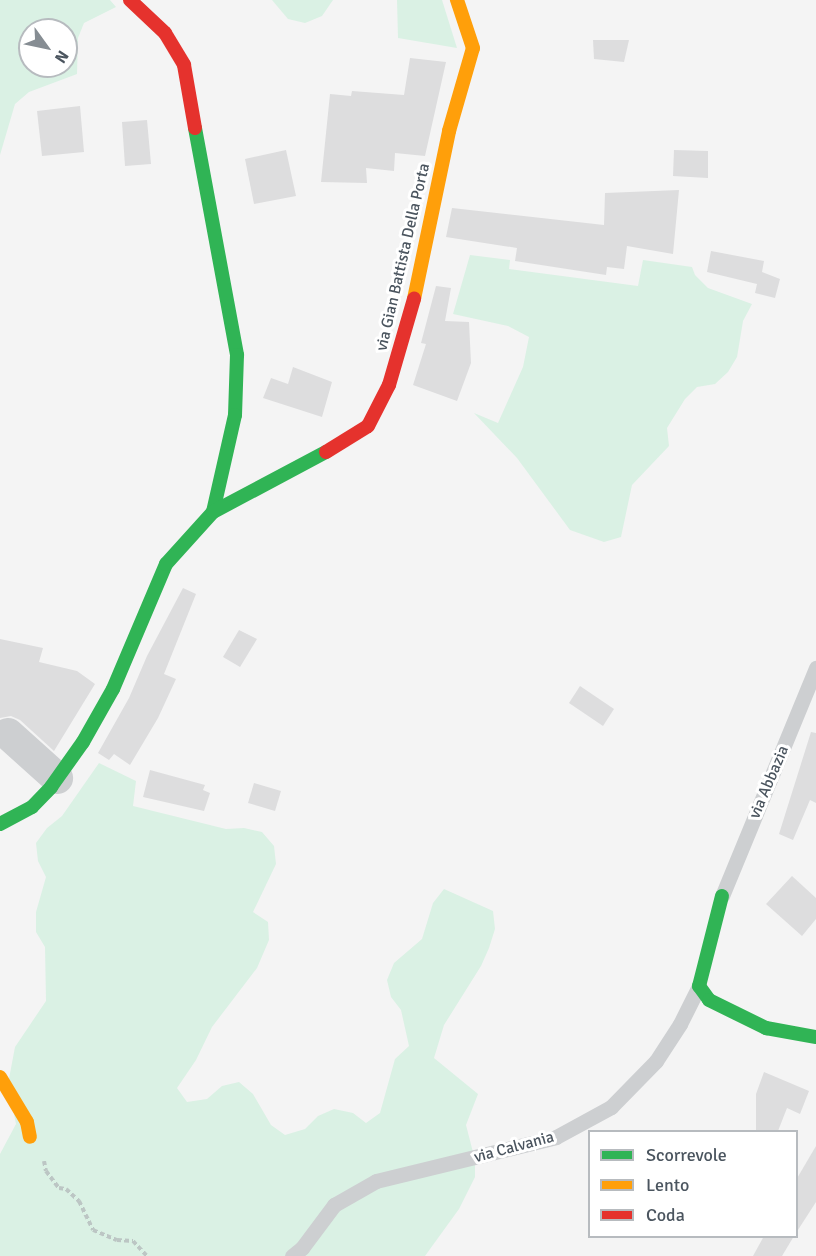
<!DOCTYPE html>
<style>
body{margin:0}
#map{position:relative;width:816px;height:1256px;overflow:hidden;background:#f4f4f4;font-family:Signika,sans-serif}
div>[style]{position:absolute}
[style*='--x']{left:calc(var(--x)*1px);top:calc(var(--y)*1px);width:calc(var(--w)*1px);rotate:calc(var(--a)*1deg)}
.green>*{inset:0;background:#daf1e4}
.building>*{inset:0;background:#ddddde}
.path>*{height:4px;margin-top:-2px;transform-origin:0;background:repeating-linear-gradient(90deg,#bcc6c4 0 4.5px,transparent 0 7.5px)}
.lane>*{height:15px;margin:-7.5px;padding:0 7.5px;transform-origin:7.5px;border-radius:7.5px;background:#cdcfd1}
.street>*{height:32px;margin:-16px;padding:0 16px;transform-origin:16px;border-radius:16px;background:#cdcfd1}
.fast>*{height:14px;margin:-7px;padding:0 7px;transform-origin:7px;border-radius:7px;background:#30b455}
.slow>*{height:14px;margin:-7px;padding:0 7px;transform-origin:7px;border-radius:7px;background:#ff9f0a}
.jam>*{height:14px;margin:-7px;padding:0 7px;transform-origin:7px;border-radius:7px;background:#e5322d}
span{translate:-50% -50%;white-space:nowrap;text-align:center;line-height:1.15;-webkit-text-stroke:6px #fff;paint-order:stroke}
.street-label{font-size:16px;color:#4b555f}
.legend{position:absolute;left:588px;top:1130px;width:210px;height:108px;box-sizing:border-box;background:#fff;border:2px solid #b7bbbf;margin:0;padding:8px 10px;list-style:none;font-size:18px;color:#4b555f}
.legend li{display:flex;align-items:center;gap:12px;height:30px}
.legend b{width:30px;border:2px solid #b7bbbf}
.north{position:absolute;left:18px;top:18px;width:60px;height:60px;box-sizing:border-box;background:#fff;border:2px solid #b7bbbf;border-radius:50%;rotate:123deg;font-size:16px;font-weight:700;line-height:24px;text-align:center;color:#4b555f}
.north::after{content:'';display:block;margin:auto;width:21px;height:27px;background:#868d93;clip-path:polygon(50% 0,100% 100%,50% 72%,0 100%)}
</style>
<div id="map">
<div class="green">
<div style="clip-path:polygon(evenodd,0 0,110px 0,116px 7px,84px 23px,78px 38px,77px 74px,29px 92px,15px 104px,0 155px,0 0,30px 30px,66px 30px,66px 66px,30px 66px,30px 30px)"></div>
<div style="clip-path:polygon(272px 0,333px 0,322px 16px,305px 23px,288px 19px)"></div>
<div style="clip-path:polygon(397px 0,442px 0,457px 48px,398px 38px)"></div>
<div style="clip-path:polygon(470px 255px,510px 260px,509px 269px,638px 286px,643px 260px,692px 267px,695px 275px,708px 288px,752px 304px,743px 321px,737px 357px,728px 372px,715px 384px,697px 387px,685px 399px,667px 428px,669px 446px,632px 485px,621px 537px,604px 542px,570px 530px,517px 458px,474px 413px,498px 423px,523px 367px,529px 337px,508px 326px,453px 314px)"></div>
<div style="clip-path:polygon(99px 763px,136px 781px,133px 806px,226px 829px,244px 828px,262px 832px,274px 846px,276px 864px,253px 912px,268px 922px,269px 940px,257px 968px,212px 1027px,196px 1060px,177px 1088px,187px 1102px,207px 1099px,222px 1086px,239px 1082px,253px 1094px,271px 1125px,285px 1135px,305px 1129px,318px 1116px,334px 1109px,353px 1113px,366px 1123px,380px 1113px,395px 1059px,409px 1046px,401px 1010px,391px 997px,387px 980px,394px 963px,422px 939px,433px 903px,444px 889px,493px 911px,495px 929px,489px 948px,481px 966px,444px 1025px,434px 1058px,478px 1094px,466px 1125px,475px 1160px,475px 1177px,459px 1209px,425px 1256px,0 1256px,0 1154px,16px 1124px,8px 1084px,15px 1047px,46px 1001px,45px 947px,36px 932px,36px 912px,46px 877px,38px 861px,36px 843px,47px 828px,62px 816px)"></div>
</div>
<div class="building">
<div style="clip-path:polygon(593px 40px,629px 40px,624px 62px,594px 59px)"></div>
<div style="clip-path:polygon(410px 58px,446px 62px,425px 156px,395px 153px,394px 171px,366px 168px,367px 183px,321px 182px,330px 94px,351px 96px,352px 91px,404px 95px)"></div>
<div style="clip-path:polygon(80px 106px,84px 152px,42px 156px,37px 111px)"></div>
<div style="clip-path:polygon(147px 120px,151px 164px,125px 166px,122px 122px)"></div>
<div style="clip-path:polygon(286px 150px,296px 196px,254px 204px,245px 159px)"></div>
<div style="clip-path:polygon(674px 150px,708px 151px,708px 178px,673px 176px)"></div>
<div style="clip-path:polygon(679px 190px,673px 254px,627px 246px,624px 269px,607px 267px,606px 275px,515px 261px,517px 248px,446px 237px,452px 208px,604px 225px,605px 193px)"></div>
<div style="clip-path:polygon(711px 251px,764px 261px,762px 272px,780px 279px,775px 298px,755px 293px,757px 284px,707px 272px)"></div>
<div style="clip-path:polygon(436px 286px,451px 288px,445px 321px,469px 322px,471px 363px,457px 401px,413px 385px,426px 344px,421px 343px)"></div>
<div style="clip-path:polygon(293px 367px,332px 382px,322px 417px,263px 398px,271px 378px,288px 384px)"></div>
<div style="clip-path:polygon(183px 588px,196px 594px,164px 674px,176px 679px,158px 718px,130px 765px,114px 754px,109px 760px,98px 753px,129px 698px,147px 656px)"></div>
<div style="clip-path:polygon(239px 630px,257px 639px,240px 667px,223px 657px)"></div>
<div style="clip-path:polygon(0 639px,43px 648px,39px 662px,77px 671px,95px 684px,54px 751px,20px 720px,11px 716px,0 718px)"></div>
<div style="clip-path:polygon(580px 686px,614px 709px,603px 726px,569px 703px)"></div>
<div style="clip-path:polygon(811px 732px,816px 733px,816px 803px,810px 800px,793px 840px,779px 834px)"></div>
<div style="clip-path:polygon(150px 770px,205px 785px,203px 790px,210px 793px,204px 811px,143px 797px)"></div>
<div style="clip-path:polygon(254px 783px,281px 791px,275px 811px,248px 803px)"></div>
<div style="clip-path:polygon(792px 876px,816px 898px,816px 919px,802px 936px,766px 904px)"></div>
<div style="clip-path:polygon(764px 1072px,809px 1091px,800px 1114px,787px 1108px,778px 1131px,756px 1131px,756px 1094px)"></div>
<div style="clip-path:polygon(816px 1146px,816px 1202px,796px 1233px,796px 1180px)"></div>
<div style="clip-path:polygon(764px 1236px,794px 1236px,782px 1256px,753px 1256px)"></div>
</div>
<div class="path">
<div style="--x:44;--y:1161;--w:10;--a:79"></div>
<div style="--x:46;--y:1171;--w:21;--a:53"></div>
<div style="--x:59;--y:1188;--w:7;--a:8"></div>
<div style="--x:66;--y:1189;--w:18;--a:43"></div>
<div style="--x:79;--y:1201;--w:32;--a:64"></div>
<div style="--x:93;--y:1230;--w:26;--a:23"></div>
<div style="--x:117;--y:1240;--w:16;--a:4"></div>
<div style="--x:133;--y:1241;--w:21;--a:47"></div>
</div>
<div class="lane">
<div style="--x:722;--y:896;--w:247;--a:-67.6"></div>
<div style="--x:292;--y:1256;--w:13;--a:-39"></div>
<div style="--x:302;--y:1248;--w:54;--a:-53.3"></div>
<div style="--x:334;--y:1205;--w:48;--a:-29.7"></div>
<div style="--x:376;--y:1181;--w:185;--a:-13.7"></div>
<div style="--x:556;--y:1137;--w:63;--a:-28.6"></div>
<div style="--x:611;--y:1107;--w:64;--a:-45.6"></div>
<div style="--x:656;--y:1061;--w:44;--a:-57"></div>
<div style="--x:680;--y:1024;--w:42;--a:-63.4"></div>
</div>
<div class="street">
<div style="--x:8;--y:734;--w:66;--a:41.9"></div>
</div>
<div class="fast">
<div style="--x:195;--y:128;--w:231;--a:79.5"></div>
<div style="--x:237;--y:355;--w:60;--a:91.9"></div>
<div style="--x:235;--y:415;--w:99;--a:102.8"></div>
<div style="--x:0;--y:824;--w:36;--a:-28"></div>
<div style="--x:32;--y:807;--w:28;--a:-46"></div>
<div style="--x:51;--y:787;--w:55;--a:-54.6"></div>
<div style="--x:83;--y:742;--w:61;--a:-60.5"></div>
<div style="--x:113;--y:689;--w:136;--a:-67"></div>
<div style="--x:166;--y:564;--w:70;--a:-47.9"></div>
<div style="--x:213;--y:512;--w:128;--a:-28"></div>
<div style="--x:722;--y:896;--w:93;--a:104.3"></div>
<div style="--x:699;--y:986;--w:17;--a:54"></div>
<div style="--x:709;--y:1000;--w:64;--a:26.2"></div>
<div style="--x:766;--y:1028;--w:51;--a:10.2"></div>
</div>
<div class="slow">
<div style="--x:414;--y:299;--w:172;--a:-78.2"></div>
<div style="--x:449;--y:131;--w:86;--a:-73.9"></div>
<div style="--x:473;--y:48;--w:51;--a:-108.4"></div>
<div style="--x:0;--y:1077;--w:52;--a:59"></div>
<div style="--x:27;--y:1122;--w:15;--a:79"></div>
</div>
<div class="jam">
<div style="--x:130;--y:0;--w:48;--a:43.3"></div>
<div style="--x:165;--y:33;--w:37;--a:59"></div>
<div style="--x:184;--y:65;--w:64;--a:80.1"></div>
<div style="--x:326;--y:452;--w:49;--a:-31.8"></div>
<div style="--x:368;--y:426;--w:46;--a:-62.9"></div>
<div style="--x:389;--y:385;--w:90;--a:-73.8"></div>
</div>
<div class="street-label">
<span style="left:403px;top:257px;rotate:-77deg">via Gian Battista Della Porta</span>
<span style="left:769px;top:782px;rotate:-67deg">via Abbazia</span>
<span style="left:514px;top:1147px;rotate:-15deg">via Calvania</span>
</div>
<ul class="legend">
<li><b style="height:8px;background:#30b455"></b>Scorrevole</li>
<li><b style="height:8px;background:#ff9f0a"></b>Lento</li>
<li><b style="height:8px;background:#e5322d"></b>Coda</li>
</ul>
<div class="north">N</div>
</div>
